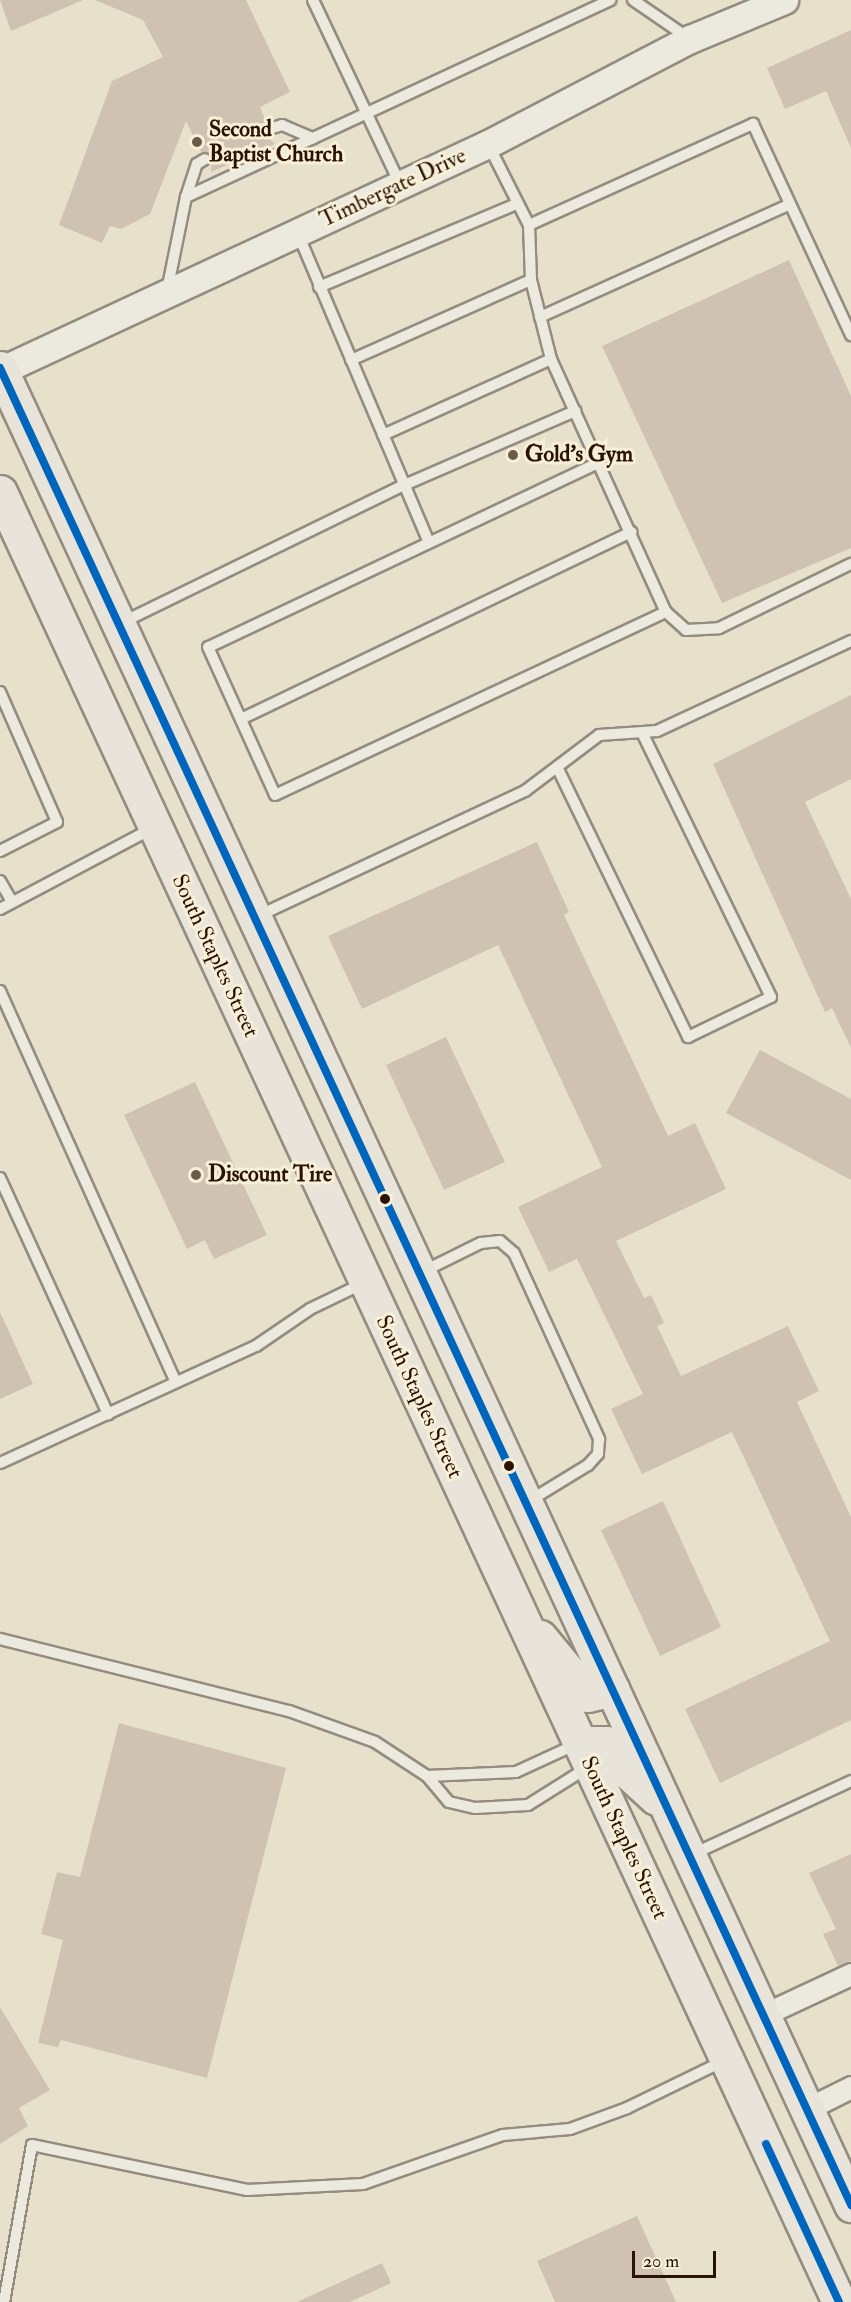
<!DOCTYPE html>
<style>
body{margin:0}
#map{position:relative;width:851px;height:2302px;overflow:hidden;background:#e7e1cc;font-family:"IM FELL Double Pica",serif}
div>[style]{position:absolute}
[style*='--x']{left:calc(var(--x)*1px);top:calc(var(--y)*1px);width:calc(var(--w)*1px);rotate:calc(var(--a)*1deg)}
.building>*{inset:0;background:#d0c2b3}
.roads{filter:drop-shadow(2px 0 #938c7f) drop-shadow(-2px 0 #938c7f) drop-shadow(0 2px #938c7f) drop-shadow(0 -2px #938c7f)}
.service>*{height:10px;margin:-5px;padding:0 5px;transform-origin:5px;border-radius:5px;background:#ece9de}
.minor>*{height:21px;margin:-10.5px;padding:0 10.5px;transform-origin:10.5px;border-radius:10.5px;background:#ece9de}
.tertiary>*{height:27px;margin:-13.5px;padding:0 13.5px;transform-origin:13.5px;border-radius:13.5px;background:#ece9de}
.primary>*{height:33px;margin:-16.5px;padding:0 16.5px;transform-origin:16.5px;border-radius:16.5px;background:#e8e4d9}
.bus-1>*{height:8px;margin:-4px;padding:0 4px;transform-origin:4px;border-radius:4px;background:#0065bd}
.dots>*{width:16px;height:16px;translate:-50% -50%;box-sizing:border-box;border:3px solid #f7efd7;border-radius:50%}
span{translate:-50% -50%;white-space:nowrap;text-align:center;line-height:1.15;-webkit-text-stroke:6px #f7efd7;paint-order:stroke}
.poi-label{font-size:22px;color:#2a1302;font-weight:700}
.left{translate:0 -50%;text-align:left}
.street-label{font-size:22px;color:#2a1302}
.scale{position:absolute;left:632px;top:2251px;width:84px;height:27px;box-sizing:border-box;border:3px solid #2a1302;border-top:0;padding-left:8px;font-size:18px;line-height:21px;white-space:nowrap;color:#2a1302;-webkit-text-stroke:4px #f7efd7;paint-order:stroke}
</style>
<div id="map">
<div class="building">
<div style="clip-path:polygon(0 0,83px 0,11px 31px)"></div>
<div style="clip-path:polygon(95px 0,246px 0,290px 92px,260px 107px,266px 122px,262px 132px,275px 144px,211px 172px,212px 156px,201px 152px,186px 121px,150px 214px,121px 229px,110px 226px,102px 243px,59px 225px,112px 81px,163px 57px,143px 20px)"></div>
<div style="clip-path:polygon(851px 30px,851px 148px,826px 91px,785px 109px,767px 68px)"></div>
<div style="clip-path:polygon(789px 260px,851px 396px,851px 548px,722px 603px,602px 346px)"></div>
<div style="clip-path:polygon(851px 695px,851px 779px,805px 802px,851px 899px,851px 1048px,832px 1008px,825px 1012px,713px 764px)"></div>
<div style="clip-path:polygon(537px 842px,569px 912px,564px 915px,668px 1136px,695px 1123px,726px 1189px,616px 1241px,644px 1298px,651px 1295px,664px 1323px,657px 1326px,681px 1376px,788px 1326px,819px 1391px,797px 1402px,851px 1517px,851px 1720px,720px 1783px,685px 1709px,830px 1641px,732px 1432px,642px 1474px,611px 1409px,643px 1394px,577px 1259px,549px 1272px,518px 1207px,602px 1167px,498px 945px,362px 1009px,328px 936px)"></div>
<div style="clip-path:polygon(446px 1037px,505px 1162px,444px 1190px,386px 1065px)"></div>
<div style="clip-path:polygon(760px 1050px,851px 1099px,851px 1180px,726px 1113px)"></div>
<div style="clip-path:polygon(195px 1082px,267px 1235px,214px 1259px,205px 1240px,187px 1249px,124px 1115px)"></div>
<div style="clip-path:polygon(0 1312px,33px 1384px,0 1399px)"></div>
<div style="clip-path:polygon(663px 1501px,721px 1627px,660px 1656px,601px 1530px)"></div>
<div style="clip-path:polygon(119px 1723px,286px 1768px,207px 2078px,61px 2040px,58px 2047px,38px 2043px,63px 1940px,41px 1934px,57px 1872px,80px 1877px)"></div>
<div style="clip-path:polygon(851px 1854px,851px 1961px,838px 1966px,823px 1934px,836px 1929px,809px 1873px)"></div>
<div style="clip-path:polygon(0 2007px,50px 2090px,19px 2108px,28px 2126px,0 2144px)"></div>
<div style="clip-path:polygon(637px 2216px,676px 2302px,555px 2302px,537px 2261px)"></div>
<div style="clip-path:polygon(382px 2263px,391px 2283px,350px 2302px,297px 2302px)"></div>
</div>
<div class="roads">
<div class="service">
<div style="--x:313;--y:0;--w:204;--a:64.7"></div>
<div style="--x:633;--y:0;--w:65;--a:34.4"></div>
<div style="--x:269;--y:129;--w:14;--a:-17"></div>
<div style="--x:282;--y:125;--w:34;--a:23"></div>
<div style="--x:488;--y:144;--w:91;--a:63.2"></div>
<div style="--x:529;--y:225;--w:55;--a:87.9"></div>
<div style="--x:531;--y:280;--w:81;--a:75.8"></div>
<div style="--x:551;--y:359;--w:278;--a:65.6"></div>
<div style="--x:666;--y:612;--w:27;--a:42"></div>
<div style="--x:686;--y:630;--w:33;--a:-3"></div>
<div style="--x:719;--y:628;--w:147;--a:-25.9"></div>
<div style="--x:186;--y:197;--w:35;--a:-72"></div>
<div style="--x:197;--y:164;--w:9;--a:-32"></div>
<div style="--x:529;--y:225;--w:246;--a:-24.3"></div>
<div style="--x:753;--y:124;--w:233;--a:65.1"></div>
<div style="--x:298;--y:234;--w:335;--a:67"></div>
<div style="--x:319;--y:287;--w:214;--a:-22.8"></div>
<div style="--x:167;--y:291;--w:96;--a:-78.6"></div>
<div style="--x:186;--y:197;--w:468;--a:-24.9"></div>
<div style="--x:540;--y:317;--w:274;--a:-24.3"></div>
<div style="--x:351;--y:360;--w:197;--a:-24"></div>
<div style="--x:383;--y:435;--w:184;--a:-24.3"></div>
<div style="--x:600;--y:462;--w:433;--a:154.7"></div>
<div style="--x:208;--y:647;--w:162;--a:65.6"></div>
<div style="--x:275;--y:795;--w:432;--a:-25.1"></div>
<div style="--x:121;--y:623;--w:313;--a:-26"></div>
<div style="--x:402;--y:486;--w:189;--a:-23.4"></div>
<div style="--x:0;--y:692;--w:142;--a:66.3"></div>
<div style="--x:57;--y:822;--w:64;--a:153"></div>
<div style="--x:241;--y:719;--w:433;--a:-25.6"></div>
<div style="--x:558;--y:769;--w:298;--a:64.1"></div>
<div style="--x:688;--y:1037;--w:92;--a:-25.7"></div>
<div style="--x:771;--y:997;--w:292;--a:-116"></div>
<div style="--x:0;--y:881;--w:24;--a:60"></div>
<div style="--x:0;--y:909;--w:171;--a:-27.9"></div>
<div style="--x:258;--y:916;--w:295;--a:-25.1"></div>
<div style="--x:525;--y:791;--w:93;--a:-37.1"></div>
<div style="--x:599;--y:735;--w:58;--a:-3.9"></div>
<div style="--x:657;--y:731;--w:214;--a:-24.9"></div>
<div style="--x:0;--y:991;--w:429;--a:65.8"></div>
<div style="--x:0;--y:1178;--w:260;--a:65.4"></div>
<div style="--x:422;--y:1272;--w:66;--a:-26.2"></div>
<div style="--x:481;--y:1243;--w:19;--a:-6"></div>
<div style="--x:500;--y:1241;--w:18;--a:41"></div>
<div style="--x:514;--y:1253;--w:205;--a:65.4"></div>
<div style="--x:599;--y:1439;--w:15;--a:94"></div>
<div style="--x:598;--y:1454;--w:15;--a:132"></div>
<div style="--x:588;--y:1465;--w:69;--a:148.6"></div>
<div style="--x:0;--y:1463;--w:281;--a:-24.6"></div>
<div style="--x:256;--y:1346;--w:65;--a:-34.4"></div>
<div style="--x:310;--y:1309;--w:58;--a:-25.7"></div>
<div style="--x:0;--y:1639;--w:298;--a:14"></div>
<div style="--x:289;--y:1711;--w:91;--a:19.8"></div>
<div style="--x:375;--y:1742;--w:62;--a:33.2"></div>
<div style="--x:427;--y:1776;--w:34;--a:50"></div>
<div style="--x:449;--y:1802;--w:27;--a:13"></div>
<div style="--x:475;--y:1808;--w:53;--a:-3.2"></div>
<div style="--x:528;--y:1805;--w:70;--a:-32.1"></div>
<div style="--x:427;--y:1776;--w:89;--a:-2.6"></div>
<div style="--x:516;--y:1772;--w:67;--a:-24.7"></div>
<div style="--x:693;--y:1854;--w:174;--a:-24.8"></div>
<div style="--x:4;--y:2302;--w:159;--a:-79.9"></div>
<div style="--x:32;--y:2145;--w:220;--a:11.8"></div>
<div style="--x:247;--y:2190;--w:116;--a:-3"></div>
<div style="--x:363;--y:2184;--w:148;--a:-19.3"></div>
<div style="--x:503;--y:2135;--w:67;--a:-5.1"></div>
<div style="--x:570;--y:2129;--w:61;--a:-20.2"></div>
<div style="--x:627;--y:2108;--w:108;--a:-25.9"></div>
</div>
<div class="minor">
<div style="--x:763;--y:2015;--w:97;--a:-25"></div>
<div style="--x:807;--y:2109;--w:49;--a:-26.6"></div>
</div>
<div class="tertiary">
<div style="--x:0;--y:371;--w:538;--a:-24.95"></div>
<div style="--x:488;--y:144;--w:228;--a:-27.5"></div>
<div style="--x:690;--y:39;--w:102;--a:-22.5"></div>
</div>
<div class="primary">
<div style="--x:0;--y:368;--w:2025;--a:65.14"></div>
<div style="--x:0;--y:492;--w:1995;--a:65.13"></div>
<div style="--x:540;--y:1637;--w:75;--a:50.4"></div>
<div style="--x:588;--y:1695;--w:25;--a:-14"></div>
<div style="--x:580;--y:1743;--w:26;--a:0"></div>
<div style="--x:606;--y:1743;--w:27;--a:57"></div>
<div style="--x:621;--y:1766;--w:47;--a:42.4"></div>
</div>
</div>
<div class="bus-1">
<div style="--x:0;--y:368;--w:2025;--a:65.14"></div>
<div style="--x:766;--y:2144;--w:174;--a:65.2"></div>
</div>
<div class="dots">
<div style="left:197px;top:142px;background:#6c5b49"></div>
<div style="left:513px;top:455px;background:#6c5b49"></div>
<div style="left:196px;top:1175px;background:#6c5b49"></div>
<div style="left:385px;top:1199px;background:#2a1302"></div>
<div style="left:509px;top:1466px;background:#2a1302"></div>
</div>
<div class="poi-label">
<span class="left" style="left:209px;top:142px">Second<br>Baptist Church</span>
<span class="left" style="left:525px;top:455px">Gold's Gym</span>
<span class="left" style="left:208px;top:1175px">Discount Tire</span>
</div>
<div class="street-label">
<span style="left:393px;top:188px;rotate:-25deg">Timbergate Drive</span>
<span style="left:215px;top:956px;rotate:65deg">South Staples Street</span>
<span style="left:419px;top:1397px;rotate:65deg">South Staples Street</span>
<span style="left:624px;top:1838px;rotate:65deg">South Staples Street</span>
</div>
<div class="scale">20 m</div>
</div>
